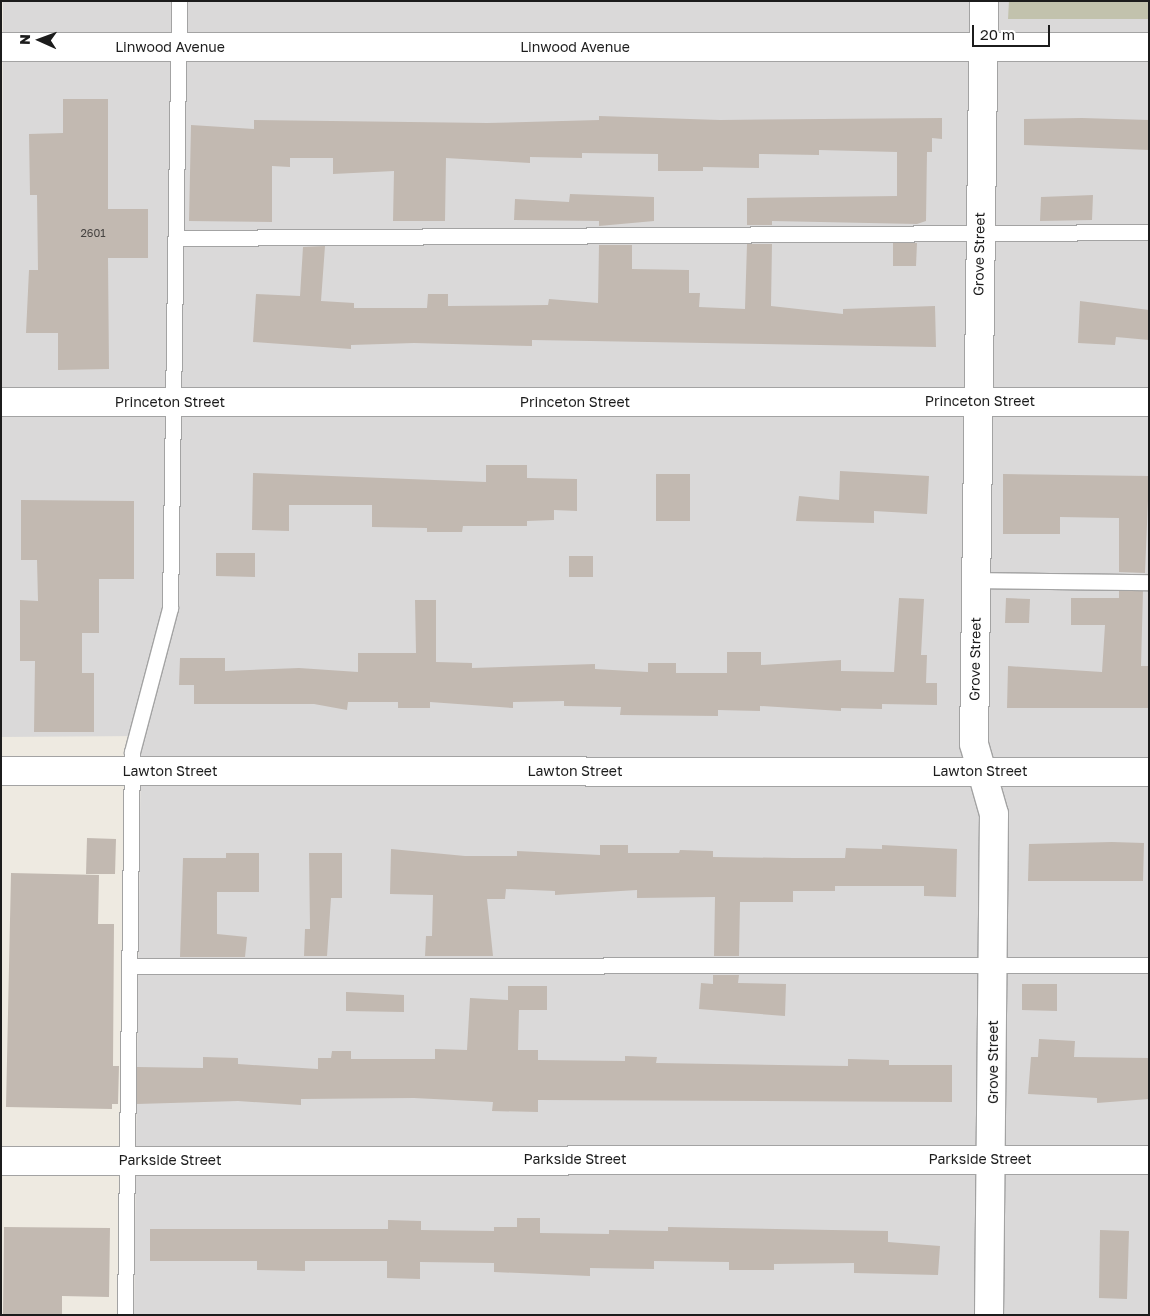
<!DOCTYPE html>
<style>
body{margin:0}
#map{position:relative;width:1150px;height:1316px;overflow:hidden;background:#eeeae1;font-family:"Golos Text",sans-serif}
div>[style]{position:absolute}
[style*='--x']{left:calc(var(--x)*1px);top:calc(var(--y)*1px);width:calc(var(--w)*1px);rotate:calc(var(--a)*1deg)}
.residential>*{inset:0;background:#dad9d9}
.construction>*{inset:0;background:#c2c2ad}
.building>*{inset:0;background:#c2b9b1}
.roads{filter:drop-shadow(1px 0 #a3a3a3) drop-shadow(-1px 0 #a3a3a3) drop-shadow(0 1px #a3a3a3) drop-shadow(0 -1px #a3a3a3)}
.service>*{height:15px;margin:-7.5px;padding:0 7.5px;transform-origin:7.5px;border-radius:7.5px;background:#fff}
.minor>*{height:28px;margin:-14px;padding:0 14px;transform-origin:14px;border-radius:14px;background:#fff}
span{translate:-50% -50%;white-space:nowrap;text-align:center;line-height:1.15;-webkit-text-stroke:4px #fff;paint-order:stroke}
.number-label{font-size:11px;color:#464341}
.number-label span{-webkit-text-stroke-width:0}
.street-label{font-size:14px;color:#1c1c1c}
.frame{position:absolute;inset:0;border:2px solid #1c1c1c;pointer-events:none}
.north{position:absolute;left:15px;top:15px;width:50px;height:50px;-webkit-text-stroke:4px #fff;paint-order:stroke;rotate:272deg;font-size:14px;font-weight:700;line-height:20px;text-align:center;color:#1c1c1c}
.north::after{content:'';display:block;margin:auto;width:18px;height:22px;background:#1c1c1c;clip-path:polygon(50% 0,100% 100%,50% 72%,0 100%)}
.scale{position:absolute;left:972px;top:25px;width:78px;height:22px;box-sizing:border-box;border:2px solid #1c1c1c;border-top:0;padding-left:6px;font-size:15px;line-height:18px;white-space:nowrap;color:#1c1c1c;-webkit-text-stroke:4px #fff;paint-order:stroke}
</style>
<div id="map">
<div class="residential">
<div style="clip-path:polygon(3px 1px,1009px 1px,1009px 19px,1149px 19px,1149px 1315px,134px 1315px,141px 736px,1px 737px)"></div>
</div>
<div class="construction">
<div style="clip-path:polygon(1009px 1px,1149px 1px,1149px 19px,1008px 19px)"></div>
</div>
<div class="building">
<div style="clip-path:polygon(63px 99px,108px 99px,108px 209px,148px 209px,148px 258px,108px 258px,109px 369px,58px 370px,58px 333px,26px 333px,29px 270px,38px 270px,37px 195px,30px 195px,29px 134px,63px 133px)"></div>
<div style="clip-path:polygon(599px 116px,720px 120px,942px 118px,942px 139px,932px 138px,932px 152px,927px 152px,926px 221px,917px 224px,772px 221px,772px 225px,747px 225px,747px 198px,897px 196px,897px 152px,819px 150px,819px 155px,759px 154px,759px 168px,703px 167px,703px 171px,658px 171px,658px 154px,582px 153px,582px 158px,530px 157px,530px 163px,446px 158px,445px 221px,393px 221px,394px 171px,333px 174px,333px 158px,290px 158px,290px 167px,272px 166px,272px 222px,189px 221px,191px 125px,254px 129px,254px 120px,487px 123px,599px 120px)"></div>
<div style="clip-path:polygon(1082px 118px,1149px 120px,1149px 150px,1024px 145px,1024px 119px)"></div>
<div style="clip-path:polygon(570px 194px,654px 197px,654px 221px,599px 226px,599px 221px,514px 220px,515px 199px,569px 202px)"></div>
<div style="clip-path:polygon(1093px 195px,1092px 220px,1040px 221px,1041px 197px)"></div>
<div style="clip-path:polygon(893px 243px,917px 243px,916px 266px,893px 266px)"></div>
<div style="clip-path:polygon(747px 244px,772px 244px,771px 306px,843px 314px,843px 309px,935px 306px,936px 347px,532px 340px,532px 346px,414px 343px,351px 345px,351px 349px,253px 342px,256px 294px,300px 296px,303px 247px,325px 246px,321px 301px,354px 303px,354px 308px,427px 308px,428px 294px,448px 294px,448px 306px,548px 305px,549px 299px,598px 303px,599px 245px,632px 245px,632px 269px,689px 270px,689px 293px,700px 293px,699px 307px,745px 309px)"></div>
<div style="clip-path:polygon(1080px 301px,1149px 310px,1149px 340px,1116px 337px,1115px 345px,1078px 343px)"></div>
<div style="clip-path:polygon(486px 465px,527px 465px,527px 478px,577px 479px,577px 511px,554px 510px,554px 520px,527px 521px,527px 526px,463px 526px,462px 532px,427px 532px,427px 528px,372px 527px,372px 505px,289px 505px,289px 531px,252px 530px,253px 473px,486px 482px)"></div>
<div style="clip-path:polygon(840px 471px,929px 476px,927px 514px,874px 511px,874px 523px,796px 521px,799px 496px,839px 500px)"></div>
<div style="clip-path:polygon(656px 474px,690px 474px,690px 521px,656px 521px)"></div>
<div style="clip-path:polygon(1003px 474px,1149px 476px,1145px 573px,1119px 572px,1119px 518px,1060px 517px,1060px 534px,1003px 534px)"></div>
<div style="clip-path:polygon(21px 500px,134px 501px,134px 579px,99px 579px,99px 633px,82px 633px,82px 673px,94px 673px,94px 732px,34px 732px,35px 661px,20px 661px,20px 600px,38px 601px,37px 560px,21px 560px)"></div>
<div style="clip-path:polygon(216px 553px,255px 553px,255px 577px,216px 576px)"></div>
<div style="clip-path:polygon(569px 556px,593px 556px,593px 577px,569px 577px)"></div>
<div style="clip-path:polygon(1119px 591px,1143px 591px,1141px 666px,1149px 666px,1149px 708px,1007px 708px,1008px 666px,1102px 672px,1105px 625px,1071px 625px,1071px 598px,1119px 598px)"></div>
<div style="clip-path:polygon(899px 598px,924px 599px,921px 655px,927px 655px,926px 683px,937px 683px,937px 705px,882px 704px,882px 709px,841px 708px,841px 711px,760px 706px,760px 711px,718px 710px,718px 716px,620px 715px,621px 707px,564px 706px,564px 701px,513px 702px,513px 708px,430px 702px,430px 708px,398px 708px,398px 702px,348px 702px,347px 710px,314px 704px,194px 704px,194px 685px,179px 685px,180px 658px,225px 658px,225px 671px,299px 668px,358px 672px,358px 653px,416px 653px,415px 600px,436px 600px,436px 662px,472px 663px,472px 668px,595px 664px,595px 669px,648px 672px,648px 663px,676px 663px,676px 673px,727px 673px,727px 652px,761px 652px,761px 665px,841px 660px,841px 671px,894px 672px)"></div>
<div style="clip-path:polygon(1006px 598px,1030px 599px,1029px 623px,1005px 623px)"></div>
<div style="clip-path:polygon(87px 838px,116px 839px,115px 874px,86px 874px)"></div>
<div style="clip-path:polygon(1112px 842px,1144px 843px,1143px 881px,1028px 881px,1029px 844px)"></div>
<div style="clip-path:polygon(600px 845px,628px 845px,628px 853px,679px 853px,680px 850px,713px 851px,713px 857px,793px 858px,845px 858px,846px 848px,882px 849px,882px 845px,957px 849px,956px 897px,924px 896px,924px 886px,835px 886px,835px 891px,793px 891px,793px 902px,740px 902px,739px 956px,714px 956px,715px 897px,637px 898px,637px 890px,555px 895px,555px 891px,506px 889px,505px 899px,487px 899px,493px 956px,425px 956px,426px 936px,432px 936px,433px 895px,390px 894px,391px 849px,465px 856px,517px 856px,517px 851px,600px 855px)"></div>
<div style="clip-path:polygon(226px 853px,259px 853px,259px 892px,217px 892px,217px 934px,247px 937px,245px 957px,180px 957px,183px 858px,226px 858px)"></div>
<div style="clip-path:polygon(309px 853px,342px 853px,342px 898px,331px 898px,327px 956px,304px 956px,305px 929px,310px 929px)"></div>
<div style="clip-path:polygon(11px 873px,99px 875px,98px 924px,114px 924px,113px 1066px,119px 1066px,118px 1104px,112px 1104px,112px 1109px,6px 1107px)"></div>
<div style="clip-path:polygon(713px 975px,739px 975px,738px 983px,786px 984px,785px 1016px,699px 1009px,701px 983px,713px 984px)"></div>
<div style="clip-path:polygon(1022px 984px,1057px 984px,1057px 1011px,1022px 1010px)"></div>
<div style="clip-path:polygon(508px 986px,547px 986px,547px 1010px,519px 1010px,518px 1050px,538px 1050px,538px 1060px,625px 1061px,625px 1056px,657px 1057px,656px 1063px,848px 1066px,848px 1059px,889px 1060px,889px 1065px,952px 1065px,952px 1102px,538px 1100px,538px 1112px,492px 1111px,493px 1102px,414px 1098px,301px 1099px,301px 1105px,238px 1101px,137px 1104px,137px 1067px,203px 1068px,203px 1057px,238px 1058px,238px 1064px,318px 1069px,318px 1058px,331px 1058px,332px 1051px,351px 1051px,351px 1059px,435px 1059px,435px 1049px,467px 1050px,470px 998px,508px 1000px)"></div>
<div style="clip-path:polygon(346px 992px,404px 995px,404px 1012px,346px 1011px)"></div>
<div style="clip-path:polygon(1039px 1039px,1075px 1041px,1074px 1057px,1149px 1058px,1149px 1099px,1097px 1103px,1097px 1098px,1028px 1094px,1031px 1057px,1038px 1057px)"></div>
<div style="clip-path:polygon(517px 1218px,540px 1218px,540px 1233px,609px 1234px,609px 1230px,668px 1231px,668px 1227px,888px 1231px,888px 1242px,940px 1246px,938px 1275px,854px 1273px,854px 1263px,774px 1264px,774px 1270px,729px 1270px,729px 1262px,654px 1261px,654px 1269px,590px 1268px,590px 1276px,494px 1272px,494px 1263px,420px 1262px,420px 1279px,387px 1278px,387px 1261px,305px 1261px,305px 1271px,257px 1270px,257px 1261px,150px 1261px,150px 1229px,388px 1229px,388px 1220px,421px 1221px,421px 1230px,494px 1231px,494px 1227px,517px 1227px)"></div>
<div style="clip-path:polygon(4px 1227px,110px 1228px,109px 1297px,62px 1296px,62px 1315px,3px 1315px)"></div>
<div style="clip-path:polygon(1100px 1230px,1129px 1231px,1127px 1299px,1099px 1298px)"></div>
</div>
<div class="roads">
<div class="service">
<div style="--x:178;--y:238;--w:971;--a:-0.35"></div>
<div style="--x:976;--y:580;--w:173;--a:0.7"></div>
<div style="--x:130;--y:966;--w:1019;--a:-0.06"></div>
<div style="--x:125;--y:1315;--w:563;--a:-89.29"></div>
<div style="--x:132;--y:752;--w:149;--a:-75.2"></div>
<div style="--x:170;--y:608;--w:607;--a:-89.15"></div>
</div>
<div class="minor">
<div style="--x:984;--y:1;--w:743;--a:90.77"></div>
<div style="--x:974;--y:744;--w:73;--a:74.1"></div>
<div style="--x:994;--y:814;--w:501;--a:90.57"></div>
<div style="--x:1;--y:47;--w:1148;--a:0"></div>
<div style="--x:1;--y:402;--w:1148;--a:0"></div>
<div style="--x:1;--y:771;--w:1148;--a:0.05"></div>
<div style="--x:1;--y:1161;--w:1148;--a:-0.05"></div>
</div>
</div>
<div class="number-label">
<span style="left:93px;top:233px">2601</span>
</div>
<div class="street-label">
<span style="left:170px;top:47px">Linwood Avenue</span>
<span style="left:575px;top:47px">Linwood Avenue</span>
<span style="left:979px;top:254px;rotate:-89deg">Grove Street</span>
<span style="left:980px;top:401px">Princeton Street</span>
<span style="left:170px;top:402px">Princeton Street</span>
<span style="left:575px;top:402px">Princeton Street</span>
<span style="left:975px;top:659px;rotate:-89deg">Grove Street</span>
<span style="left:170px;top:771px">Lawton Street</span>
<span style="left:575px;top:771px">Lawton Street</span>
<span style="left:980px;top:771px">Lawton Street</span>
<span style="left:993px;top:1062px;rotate:-90deg">Grove Street</span>
<span style="left:575px;top:1159px">Parkside Street</span>
<span style="left:980px;top:1159px">Parkside Street</span>
<span style="left:170px;top:1160px">Parkside Street</span>
</div>
<div class="frame"></div>
<div class="north">N</div>
<div class="scale">20 m</div>
</div>
